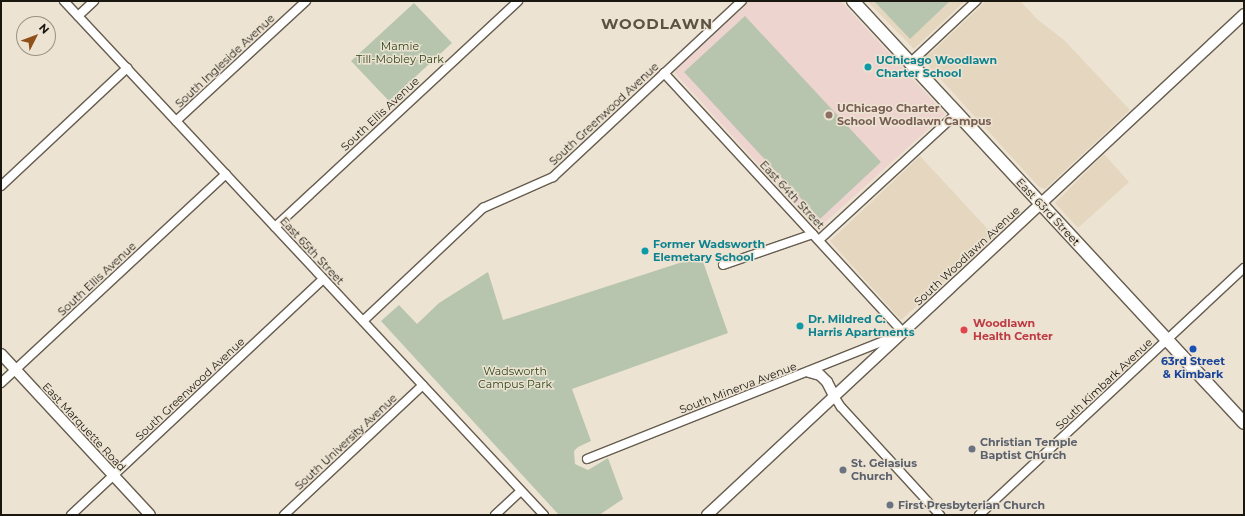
<!DOCTYPE html>
<style>
body{margin:0}
#map{position:relative;width:1245px;height:516px;overflow:hidden;background:#ede3d2;font-family:Montserrat,sans-serif}
div>[style]{position:absolute}
[style*='--x']{left:calc(var(--x)*1px);top:calc(var(--y)*1px);width:calc(var(--w)*1px);rotate:calc(var(--a)*1deg)}
.built>*{inset:0;background:#e5d7bf}
.education>*{inset:0;background:#eed4cf}
.green>*{inset:0;background:#b7c5af}
.roads{filter:drop-shadow(1px 0 #665d4f) drop-shadow(-1px 0 #665d4f) drop-shadow(0 1px #665d4f) drop-shadow(0 -1px #665d4f)}
.minor>*{height:8px;margin:-4px;padding:0 4px;transform-origin:4px;border-radius:4px;background:#fff}
.tertiary>*{height:10px;margin:-5px;padding:0 5px;transform-origin:5px;border-radius:5px;background:#fff}
.secondary>*{height:12px;margin:-6px;padding:0 6px;transform-origin:6px;border-radius:6px;background:#fff}
.dots>*{width:11px;height:11px;translate:-50% -50%;box-sizing:border-box;border:2px solid #ede3d2;border-radius:50%}
span{translate:-50% -50%;white-space:nowrap;text-align:center;line-height:1.15;-webkit-text-stroke:3px #ede3d2;paint-order:stroke}
.park-label{font-size:11px;color:#2c4517}
.street-label{font-size:11px;color:#1a1711}
.culture-label{font-size:11px;color:#0d838f;font-weight:700}
.left{translate:0 -50%;text-align:left}
.education-label{font-size:11px;color:#785e54;font-weight:700}
.health-label{font-size:11px;color:#be3a42;font-weight:700}
.transit-label{font-size:11px;color:#164399;font-weight:700}
.worship-label{font-size:11px;color:#5b616d;font-weight:700}
.district-label{font-size:15px;color:#5b5244;font-weight:700;letter-spacing:1px}
.frame{position:absolute;inset:0;border:2px solid #1a1711;pointer-events:none}
.north{position:absolute;left:16px;top:16px;width:40px;height:40px;box-sizing:border-box;background:#ede3d2;border:1px solid #999185;border-radius:50%;rotate:48deg;font-size:11px;font-weight:700;line-height:16px;text-align:center;color:#1a1711}
.north::after{content:'';display:block;margin:auto;width:14px;height:18px;background:#905019;clip-path:polygon(50% 0,100% 100%,50% 72%,0 100%)}
</style>
<div id="map">
<div class="built">
<div style="clip-path:polygon(867px 1px,965px 1px,914px 49px)"></div>
<div style="clip-path:polygon(986px 1px,1020px 1px,1037px 19px,1064px 40px,1130px 110px,1045px 189px,1039px 187px,924px 61px,924px 56px,932px 52px)"></div>
<div style="clip-path:polygon(1104px 154px,1129px 182px,1078px 228px,1055px 203px)"></div>
<div style="clip-path:polygon(920px 156px,995px 237px,901px 320px,830px 241px)"></div>
</div>
<div class="education">
<div style="clip-path:polygon(750px 1px,841px 1px,945px 114px,820px 227px,817px 228px,809px 220px,675px 73px,676px 70px)"></div>
</div>
<div class="green">
<div style="clip-path:polygon(874px 1px,950px 1px,910px 39px)"></div>
<div style="clip-path:polygon(414px 3px,452px 43px,389px 101px,351px 61px)"></div>
<div style="clip-path:polygon(745px 16px,881px 162px,820px 219px,684px 72px)"></div>
<div style="clip-path:polygon(701px 256px,728px 333px,572px 389px,591px 441px,578px 447px,574px 451px,575px 464px,588px 470px,608px 458px,623px 499px,599px 515px,559px 515px,381px 321px,399px 305px,417px 324px,439px 303px,488px 272px,503px 320px)"></div>
</div>
<div class="roads">
<div class="minor">
<div style="--x:64;--y:1;--w:703;--a:46.96"></div>
<div style="--x:78;--y:16;--w:22;--a:-43"></div>
<div style="--x:910;--y:63;--w:91;--a:-43.2"></div>
<div style="--x:664;--y:73;--w:352;--a:47.3"></div>
<div style="--x:176;--y:121;--w:177;--a:-42.7"></div>
<div style="--x:1;--y:186;--w:173;--a:-43.1"></div>
<div style="--x:275;--y:227;--w:332;--a:-42.9"></div>
<div style="--x:819;--y:240;--w:188;--a:-42.6"></div>
<div style="--x:723;--y:265;--w:95;--a:-19"></div>
<div style="--x:363;--y:321;--w:165;--a:-43.3"></div>
<div style="--x:483;--y:208;--w:77;--a:-23.9"></div>
<div style="--x:553;--y:177;--w:258;--a:-43"></div>
<div style="--x:1;--y:383;--w:307;--a:-42.9"></div>
<div style="--x:834;--y:396;--w:13;--a:58"></div>
<div style="--x:841;--y:407;--w:147;--a:47.5"></div>
<div style="--x:587;--y:459;--w:324;--a:-21.7"></div>
<div style="--x:888;--y:339;--w:8;--a:0"></div>
<div style="--x:71;--y:515;--w:345;--a:-43.1"></div>
<div style="--x:284;--y:515;--w:190;--a:-43.1"></div>
<div style="--x:495;--y:515;--w:35;--a:-43"></div>
<div style="--x:979;--y:515;--w:362;--a:-43"></div>
</div>
<div class="tertiary">
<div style="--x:1;--y:354;--w:219;--a:47.2"></div>
<div style="--x:809;--y:372;--w:11;--a:15"></div>
<div style="--x:820;--y:375;--w:10;--a:45"></div>
<div style="--x:827;--y:382;--w:16;--a:63"></div>
<div style="--x:707;--y:515;--w:734;--a:-43.01"></div>
</div>
<div class="secondary">
<div style="--x:853;--y:1;--w:575;--a:47.18"></div>
</div>
</div>
<div class="dots">
<div style="left:868px;top:67px;background:#0f9aa8"></div>
<div style="left:829px;top:115px;background:#8d6e63"></div>
<div style="left:645px;top:251px;background:#0f9aa8"></div>
<div style="left:800px;top:326px;background:#0f9aa8"></div>
<div style="left:964px;top:330px;background:#e0444e"></div>
<div style="left:1193px;top:349px;background:#1a4fb4"></div>
<div style="left:972px;top:449px;background:#6b7280"></div>
<div style="left:843px;top:470px;background:#6b7280"></div>
<div style="left:890px;top:505px;background:#6b7280"></div>
</div>
<div class="park-label">
<span style="left:400px;top:53px">Mamie<br>Till-Mobley Park</span>
<span style="left:515px;top:378px">Wadsworth<br>Campus Park</span>
</div>
<div class="street-label">
<span style="left:225px;top:61px;rotate:-43deg">South Ingleside Avenue</span>
<span style="left:380px;top:114px;rotate:-43deg">South Ellis Avenue</span>
<span style="left:604px;top:114px;rotate:-43deg">South Greenwood Avenue</span>
<span style="left:792px;top:195px;rotate:47deg">East 64th Street</span>
<span style="left:1048px;top:212px;rotate:47deg">East 63rd Street</span>
<span style="left:312px;top:251px;rotate:47deg">East 65th Street</span>
<span style="left:967px;top:256px;rotate:-43deg">South Woodlawn Avenue</span>
<span style="left:97px;top:279px;rotate:-43deg">South Ellis Avenue</span>
<span style="left:1104px;top:384px;rotate:-43deg">South Kimbark Avenue</span>
<span style="left:738px;top:388px;rotate:-21deg">South Minerva Avenue</span>
<span style="left:190px;top:389px;rotate:-43deg">South Greenwood Avenue</span>
<span style="left:84px;top:427px;rotate:47deg">East Marquette Road</span>
<span style="left:346px;top:442px;rotate:-43deg">South University Avenue</span>
</div>
<div class="culture-label">
<span class="left" style="left:876px;top:67px">UChicago Woodlawn<br>Charter School</span>
<span class="left" style="left:653px;top:251px">Former Wadsworth<br>Elemetary School</span>
<span class="left" style="left:808px;top:326px">Dr. Mildred C.<br>Harris Apartments</span>
</div>
<div class="education-label">
<span class="left" style="left:837px;top:115px">UChicago Charter<br>School Woodlawn Campus</span>
</div>
<div class="health-label">
<span class="left" style="left:973px;top:330px">Woodlawn<br>Health Center</span>
</div>
<div class="transit-label">
<span style="left:1193px;top:368px">63rd Street<br>&amp; Kimbark</span>
</div>
<div class="worship-label">
<span class="left" style="left:980px;top:449px">Christian Temple<br>Baptist Church</span>
<span class="left" style="left:851px;top:470px">St. Gelasius<br>Church</span>
<span class="left" style="left:898px;top:505px">First Presbyterian Church</span>
</div>
<div class="district-label">
<span style="left:657px;top:24px">WOODLAWN</span>
</div>
<div class="frame"></div>
<div class="north">N</div>
</div>
